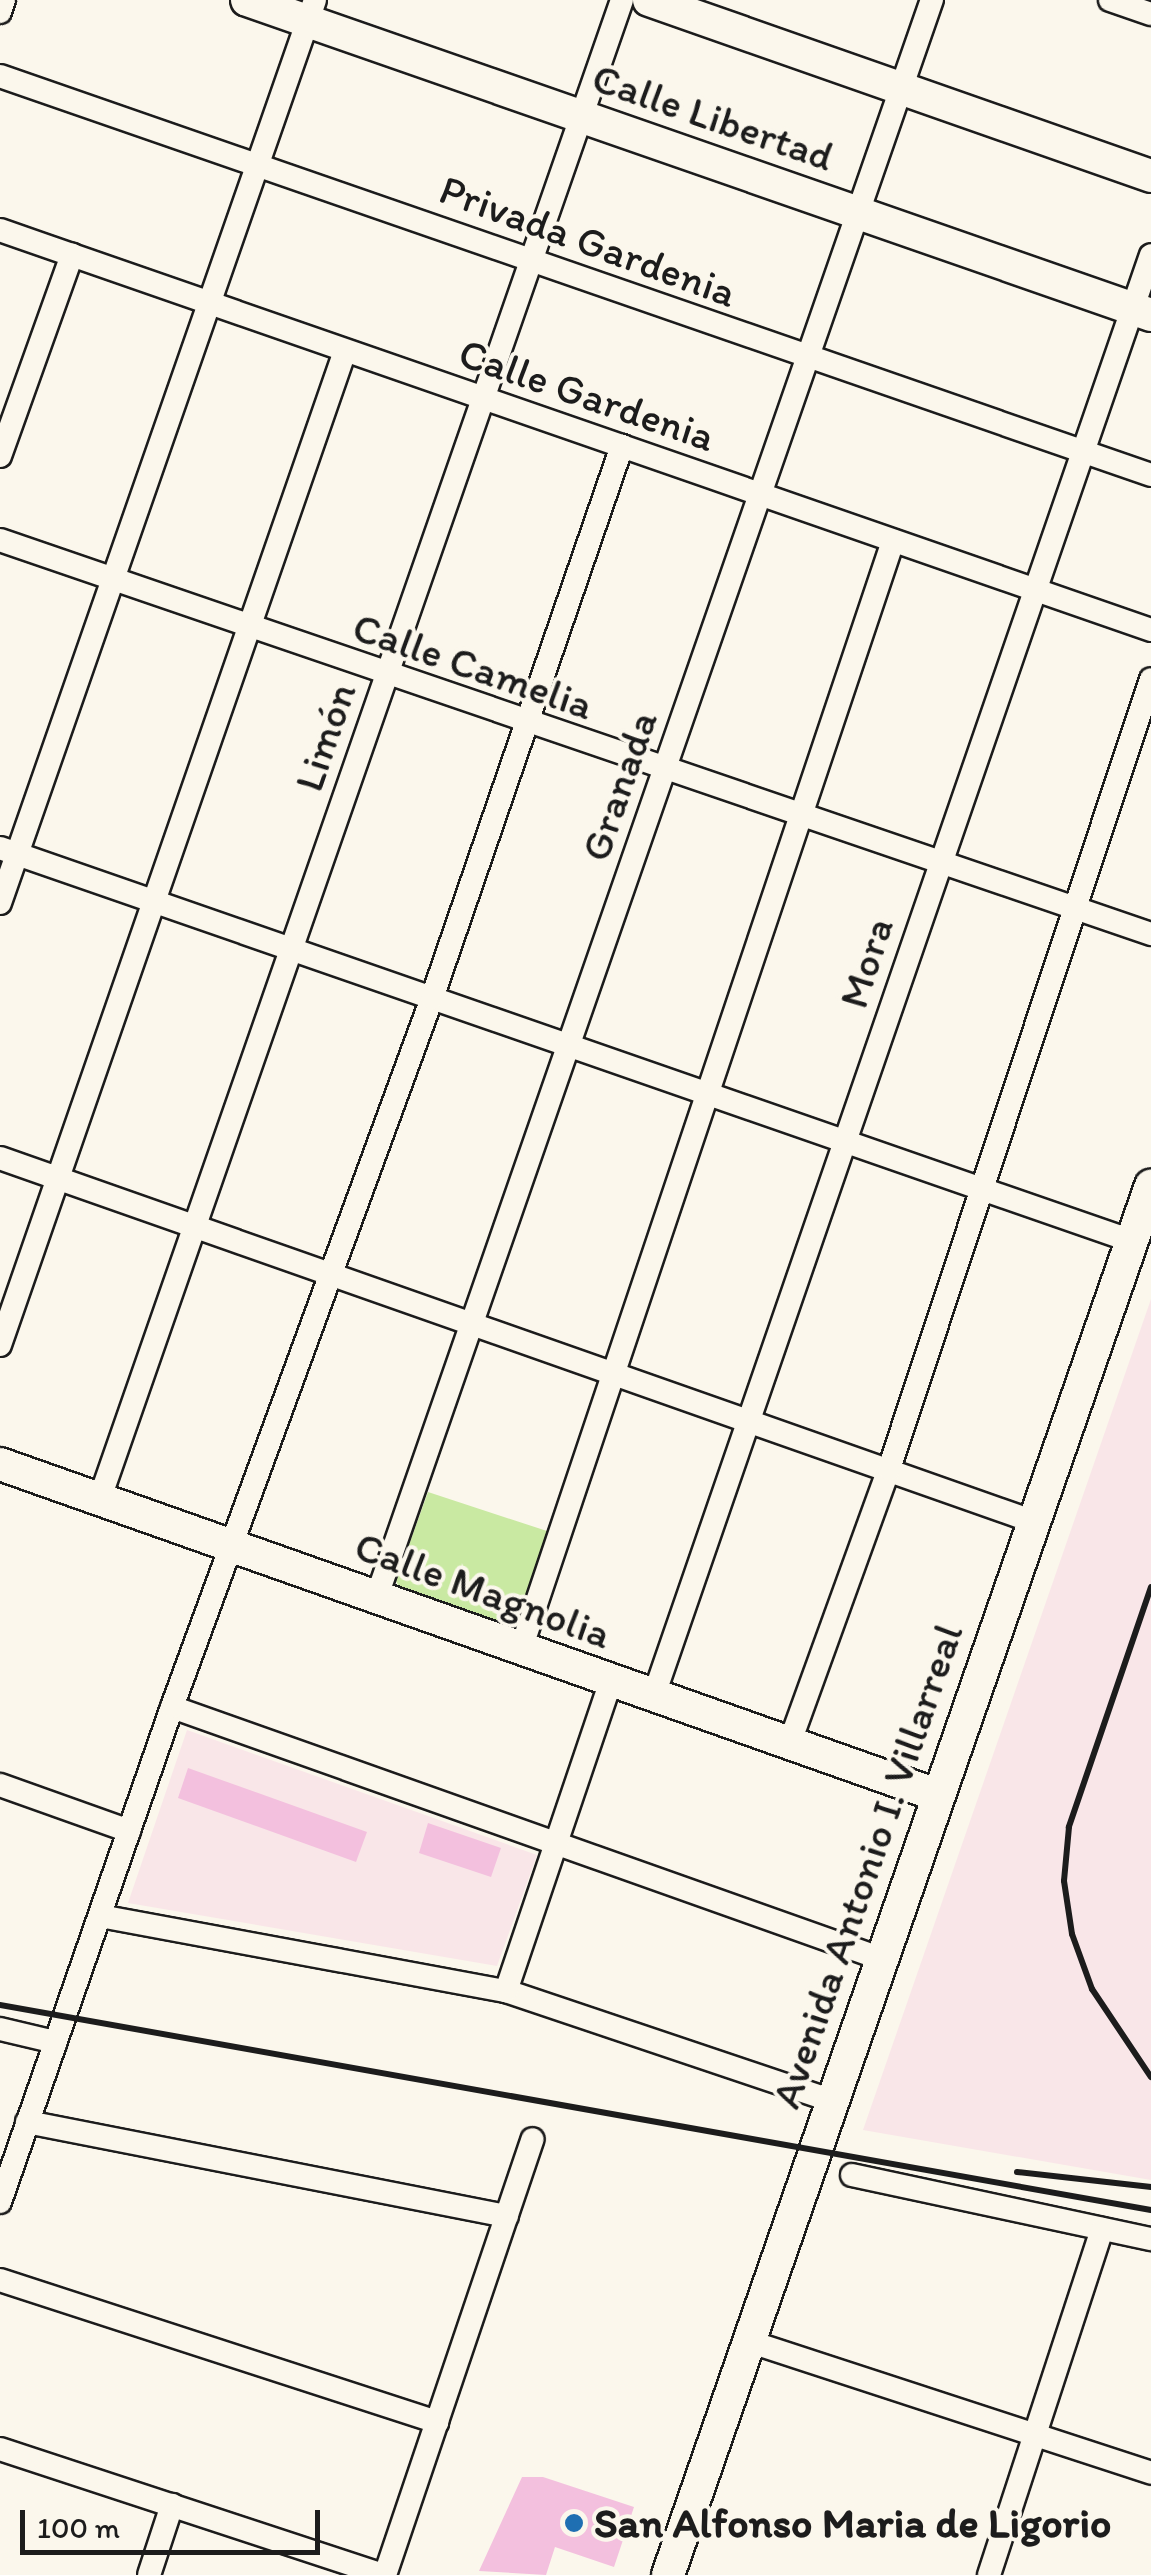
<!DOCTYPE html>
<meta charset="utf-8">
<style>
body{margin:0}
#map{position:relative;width:1151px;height:2575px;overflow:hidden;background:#fbf7ec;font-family:Itim,sans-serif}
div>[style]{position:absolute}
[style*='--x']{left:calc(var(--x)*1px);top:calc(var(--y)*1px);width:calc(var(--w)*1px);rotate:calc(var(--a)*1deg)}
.built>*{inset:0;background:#f9e6e8}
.green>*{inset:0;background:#c9e9a2}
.building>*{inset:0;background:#f3c0de}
.roads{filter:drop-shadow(2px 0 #1c1c1c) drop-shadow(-2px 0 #1c1c1c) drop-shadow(0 2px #1c1c1c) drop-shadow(0 -2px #1c1c1c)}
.street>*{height:22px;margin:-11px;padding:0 11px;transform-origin:11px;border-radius:11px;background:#fbf7ec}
.secondary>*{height:32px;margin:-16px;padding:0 16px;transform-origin:16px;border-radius:16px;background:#fbf7ec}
.rail>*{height:6px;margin:-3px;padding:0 3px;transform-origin:3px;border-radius:3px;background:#1c1c1c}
.dots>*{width:28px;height:28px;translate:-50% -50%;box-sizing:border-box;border:5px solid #fbf7ec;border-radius:50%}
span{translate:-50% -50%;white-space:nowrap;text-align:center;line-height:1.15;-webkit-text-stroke:8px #fbf7ec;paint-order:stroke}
.street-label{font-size:42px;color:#1c1c1c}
.poi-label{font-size:42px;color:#1c1c1c;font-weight:700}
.left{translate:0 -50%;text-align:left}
.scale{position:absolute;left:20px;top:2510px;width:300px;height:45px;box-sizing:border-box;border:5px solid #1c1c1c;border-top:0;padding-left:12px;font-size:30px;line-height:35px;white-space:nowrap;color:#1c1c1c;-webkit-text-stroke:8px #fbf7ec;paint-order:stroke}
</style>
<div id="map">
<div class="built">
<div style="clip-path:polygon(1151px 1299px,1151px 2180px,863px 2130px)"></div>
<div style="clip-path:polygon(187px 1730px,537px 1855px,497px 1966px,128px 1903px)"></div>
</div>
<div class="green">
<div style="clip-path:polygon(428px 1492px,550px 1532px,511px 1632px,400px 1589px,396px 1581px)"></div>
</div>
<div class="building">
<div style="clip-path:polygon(188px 1768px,367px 1832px,356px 1862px,178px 1798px)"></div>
<div style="clip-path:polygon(428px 1823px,501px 1848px,491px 1877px,419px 1853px)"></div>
<div style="clip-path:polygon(522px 2477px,543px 2477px,634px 2507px,614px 2567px,555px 2547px,546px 2575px,479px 2571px)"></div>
</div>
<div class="roads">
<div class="street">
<div style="--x:1110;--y:0;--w:43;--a:18.9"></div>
<div style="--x:0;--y:12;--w:13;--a:-72"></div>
<div style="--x:0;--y:76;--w:1218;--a:19.12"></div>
<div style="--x:0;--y:230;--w:1219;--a:19.16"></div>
<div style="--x:0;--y:456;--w:214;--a:-70.3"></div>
<div style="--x:0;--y:540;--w:1217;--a:18.9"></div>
<div style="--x:0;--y:848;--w:1198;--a:19.15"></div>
<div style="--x:0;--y:903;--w:956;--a:-70.77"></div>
<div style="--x:0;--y:1158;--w:1094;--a:19.38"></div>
<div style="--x:0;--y:1345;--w:1052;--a:-70.86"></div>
<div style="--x:100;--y:1498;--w:1586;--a:-70.79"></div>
<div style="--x:377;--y:1596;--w:1690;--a:-70.83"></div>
<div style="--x:521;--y:1649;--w:1169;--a:-71.44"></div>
<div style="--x:654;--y:1695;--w:1523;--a:-70.96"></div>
<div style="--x:172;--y:1707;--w:753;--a:19.54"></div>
<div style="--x:790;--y:1742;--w:290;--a:-70.1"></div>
<div style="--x:889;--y:1469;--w:832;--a:-71.65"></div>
<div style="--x:0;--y:1785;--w:137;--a:19.6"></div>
<div style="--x:100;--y:1916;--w:413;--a:10.5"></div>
<div style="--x:506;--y:1991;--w:344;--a:18.6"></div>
<div style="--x:506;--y:1991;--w:327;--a:-71.3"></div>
<div style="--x:0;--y:2029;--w:57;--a:13.3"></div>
<div style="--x:27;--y:2122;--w:489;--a:11.1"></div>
<div style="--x:852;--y:2175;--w:306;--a:12.1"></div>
<div style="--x:0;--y:2202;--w:524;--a:-70.84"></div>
<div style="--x:172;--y:1707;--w:755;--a:-69.86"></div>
<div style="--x:432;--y:998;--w:584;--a:-71.01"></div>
<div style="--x:0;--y:2280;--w:460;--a:18"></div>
<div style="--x:748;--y:2341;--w:424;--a:18.1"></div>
<div style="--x:0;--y:2449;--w:403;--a:18.2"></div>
<div style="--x:149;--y:2575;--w:74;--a:-71.8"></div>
<div style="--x:385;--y:2575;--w:460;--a:-71.3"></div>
<div style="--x:989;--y:2575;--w:364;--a:-71.9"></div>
</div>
<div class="secondary">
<div style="--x:247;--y:0;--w:957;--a:19.21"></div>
<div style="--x:649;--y:0;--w:532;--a:19.32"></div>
<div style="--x:0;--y:1464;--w:994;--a:19.46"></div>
<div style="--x:668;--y:2575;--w:1471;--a:-70.83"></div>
</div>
</div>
<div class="rail">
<div style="--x:1151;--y:1587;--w:254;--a:108.9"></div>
<div style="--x:1069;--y:1827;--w:54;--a:95.3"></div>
<div style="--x:1064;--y:1881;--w:54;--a:81.4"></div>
<div style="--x:1072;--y:1934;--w:59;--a:70"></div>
<div style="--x:1092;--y:1989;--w:106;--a:56.2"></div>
<div style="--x:0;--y:2005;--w:1169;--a:10.1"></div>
<div style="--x:1017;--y:2172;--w:135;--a:6.4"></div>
</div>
<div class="dots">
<div style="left:574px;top:2523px;background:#1f6fb2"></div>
</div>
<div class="street-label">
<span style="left:713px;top:117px;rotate:19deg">Calle Libertad</span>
<span style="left:588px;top:241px;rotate:20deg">Privada Gardenia</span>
<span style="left:587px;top:395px;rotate:19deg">Calle Gardenia</span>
<span style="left:473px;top:666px;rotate:19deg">Calle Camelia</span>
<span style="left:325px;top:737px;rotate:-71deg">Limón</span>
<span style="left:619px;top:786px;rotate:-71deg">Granada</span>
<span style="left:866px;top:963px;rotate:-72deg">Mora</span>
<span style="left:483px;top:1590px;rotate:20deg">Calle Magnolia</span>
<span style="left:867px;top:1866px;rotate:-71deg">Avenida Antonio I. Villarreal</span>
</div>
<div class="poi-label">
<span class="left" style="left:594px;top:2523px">San Alfonso Maria de Ligorio</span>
</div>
<div class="scale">100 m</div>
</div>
